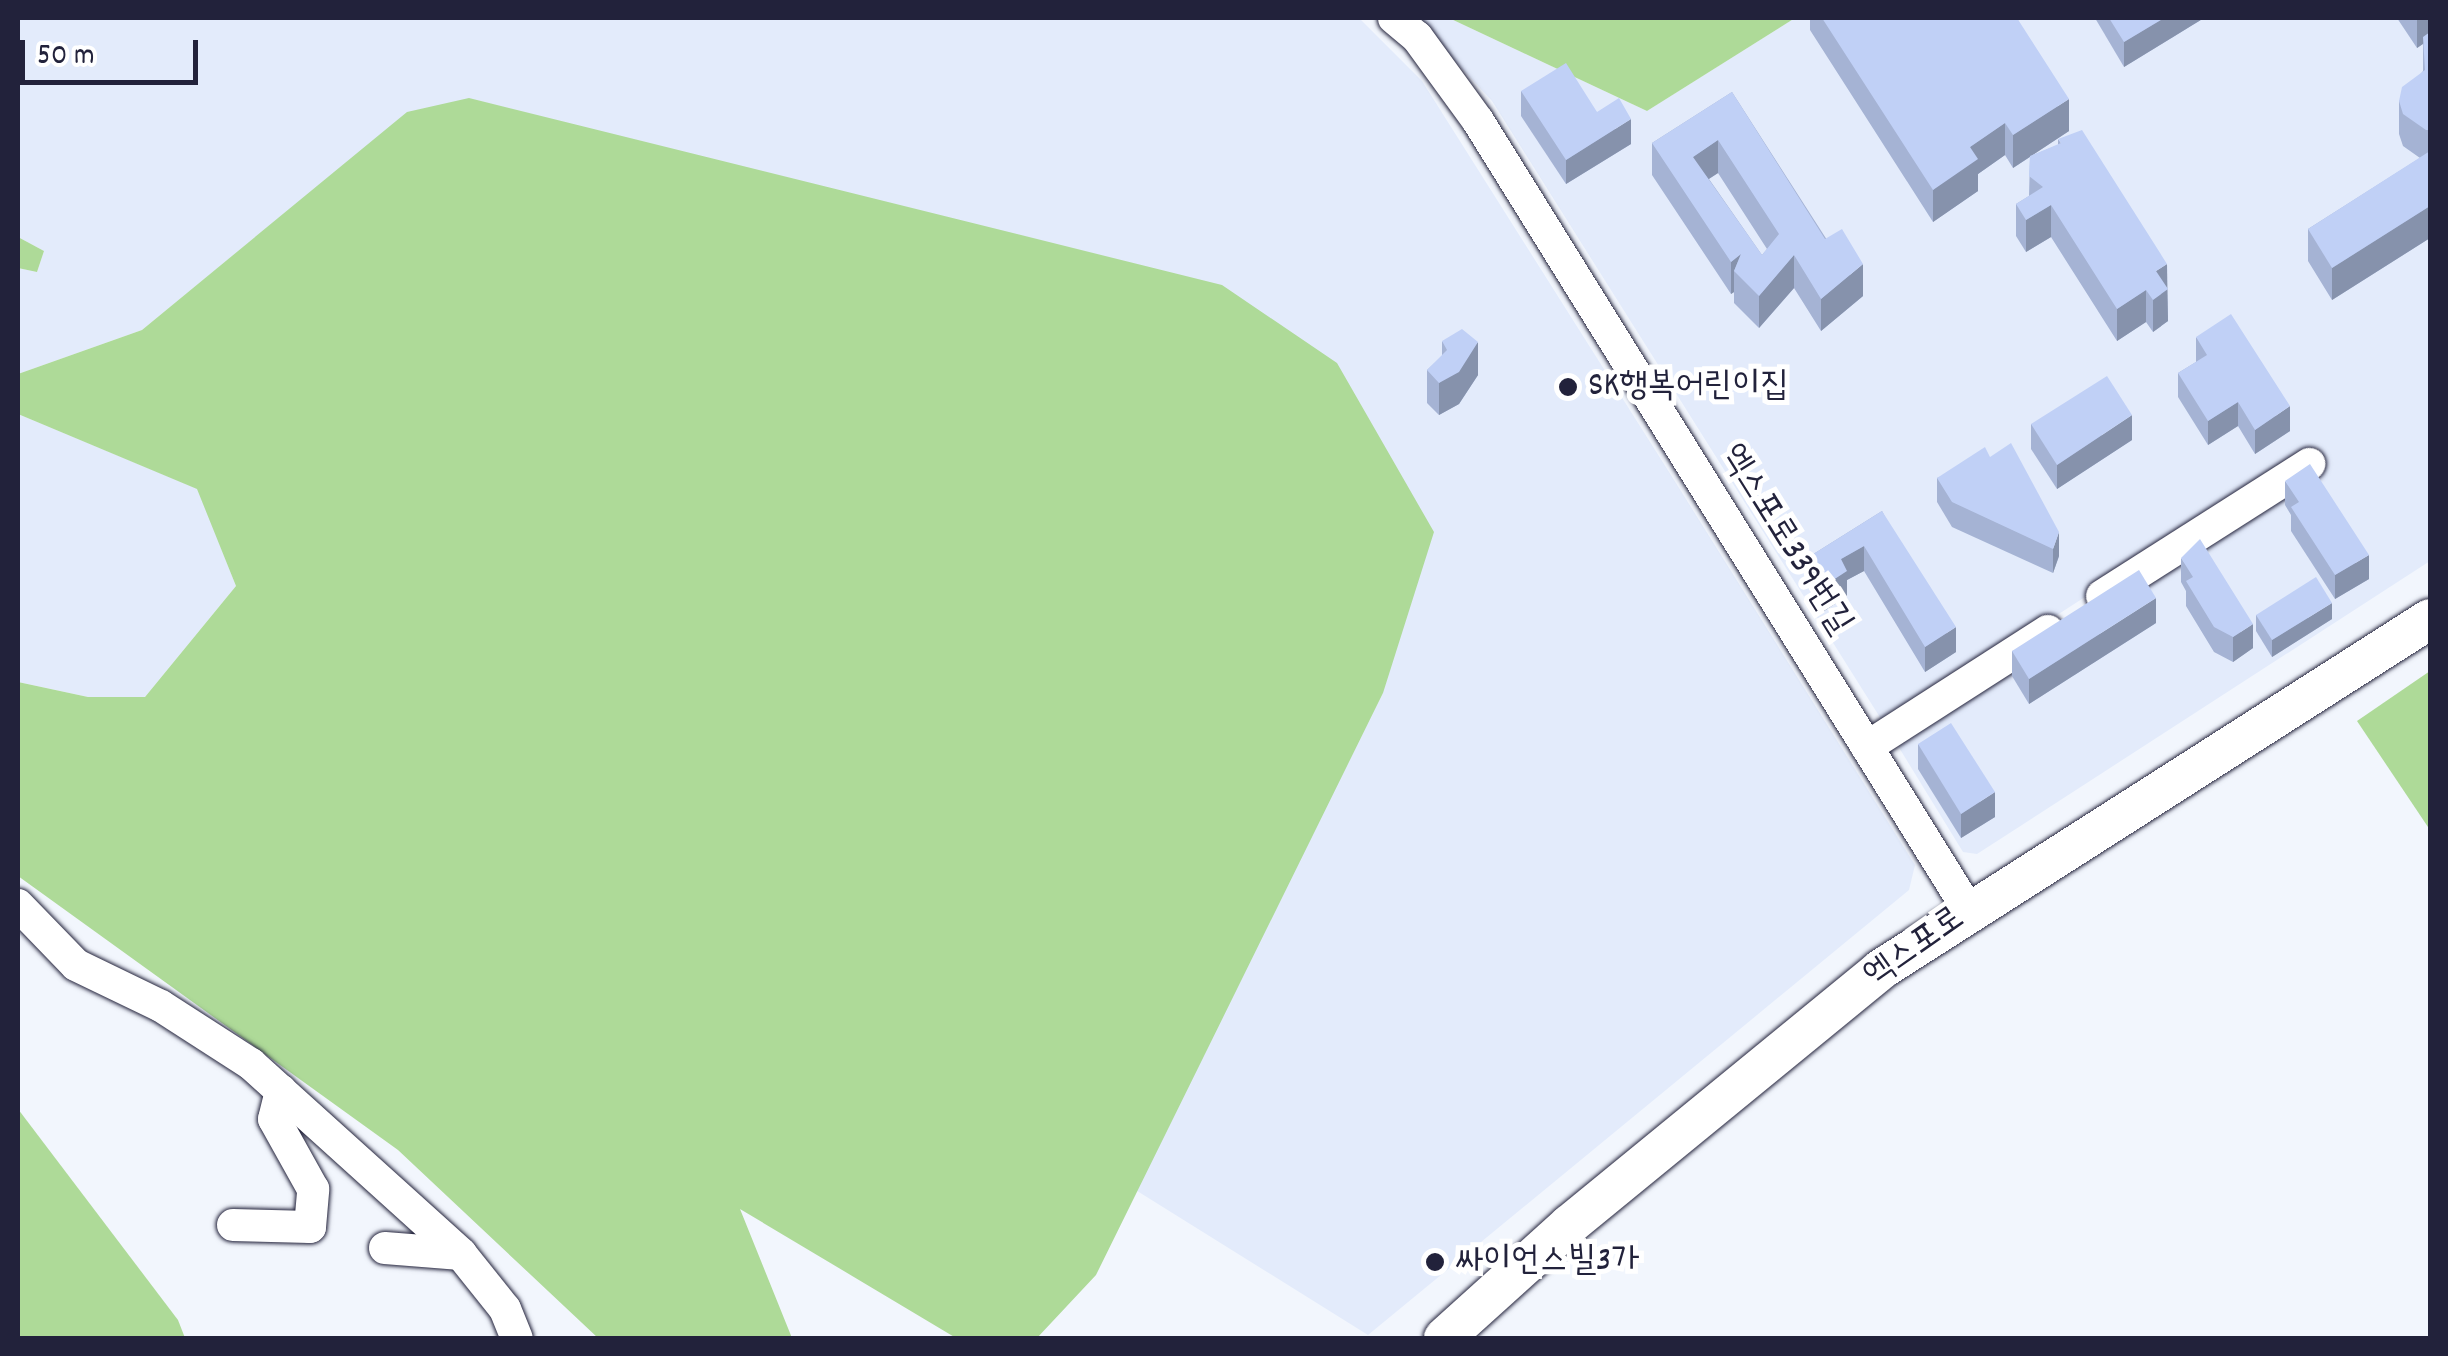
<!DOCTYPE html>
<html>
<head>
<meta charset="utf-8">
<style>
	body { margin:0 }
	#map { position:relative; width:2448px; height:1356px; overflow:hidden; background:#f2f6fd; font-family:Dekko,"Poor Story",sans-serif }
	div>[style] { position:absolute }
	.built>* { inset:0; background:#e3ebfb }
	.green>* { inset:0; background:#aeda98 }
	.roads { filter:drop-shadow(0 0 2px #22223b) drop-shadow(0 0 2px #22223b) }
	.minor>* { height:32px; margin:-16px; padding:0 16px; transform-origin:16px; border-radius:16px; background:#fff }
	.major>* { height:40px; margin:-20px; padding:0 20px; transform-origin:20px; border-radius:20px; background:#fff }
	.wall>* { inset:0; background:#a5b3d4 }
	.shaded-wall>* { inset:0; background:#8692ac }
	.building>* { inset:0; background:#c0d0f6 }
	.dots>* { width:28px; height:28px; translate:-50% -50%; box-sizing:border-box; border:5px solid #fff; border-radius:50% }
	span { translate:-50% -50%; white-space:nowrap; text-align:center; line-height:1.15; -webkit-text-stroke:10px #fff; paint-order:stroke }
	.poi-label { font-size:35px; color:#22223b }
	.left { translate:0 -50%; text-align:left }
	.street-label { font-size:35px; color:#22223b }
	.frame { position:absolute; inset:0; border:20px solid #22223b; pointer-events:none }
	.scale { position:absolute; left:20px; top:40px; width:178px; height:45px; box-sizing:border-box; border:5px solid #22223b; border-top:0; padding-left:12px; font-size:30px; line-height:35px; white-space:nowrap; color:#22223b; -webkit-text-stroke:8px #fff; paint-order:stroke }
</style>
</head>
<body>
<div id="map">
	<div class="built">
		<div style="clip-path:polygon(18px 18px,1359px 18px,1422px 81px,1674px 480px,1915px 865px,1909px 890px,1368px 1335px,1134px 1189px,1383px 693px,407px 113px,142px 330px,18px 374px,18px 268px,37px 272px,44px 251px,18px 237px)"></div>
		<div style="clip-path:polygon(1415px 18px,1449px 18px,1647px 111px,1795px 18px,2430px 18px,2430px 561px,1977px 854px,1963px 852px,1898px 746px,1903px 732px,2326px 460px,2317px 447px,1893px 721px,1881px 719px,1492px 101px)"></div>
		<div style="clip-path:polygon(18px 414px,198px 489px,236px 586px,145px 697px,88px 697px,18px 682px)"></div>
	</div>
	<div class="green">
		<div style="clip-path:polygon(1449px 18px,1795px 18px,1647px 111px)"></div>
		<div style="clip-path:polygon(469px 98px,1222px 285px,1337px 363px,1434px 532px,1383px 693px,1096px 1275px,1037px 1338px,956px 1338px,740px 1209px,792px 1338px,598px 1338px,398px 1150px,18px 876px,18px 682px,88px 697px,145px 697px,236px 586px,197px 489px,18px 414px,18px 374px,142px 330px,407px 112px)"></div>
		<div style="clip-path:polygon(18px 237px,44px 251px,37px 272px,18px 268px)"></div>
		<div style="clip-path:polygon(2430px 671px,2430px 830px,2357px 721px)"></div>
		<div style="clip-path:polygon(18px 1109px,178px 1320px,185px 1338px,18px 1338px)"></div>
	</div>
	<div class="roads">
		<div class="minor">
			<div style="left:1394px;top:18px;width:30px;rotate:40deg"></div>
			<div style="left:1417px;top:37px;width:104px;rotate:54deg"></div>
			<div style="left:1478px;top:121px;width:930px;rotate:58.14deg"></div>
			<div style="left:2102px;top:596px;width:246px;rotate:-32.5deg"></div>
			<div style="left:1867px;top:747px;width:215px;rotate:-32.7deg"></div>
			<div style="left:18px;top:905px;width:83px;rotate:46deg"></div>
			<div style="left:76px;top:965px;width:94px;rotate:25.8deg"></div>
			<div style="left:161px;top:1006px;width:107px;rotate:32.8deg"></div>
			<div style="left:251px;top:1064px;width:283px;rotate:42.1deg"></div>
			<div style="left:461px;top:1254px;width:70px;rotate:51.3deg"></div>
			<div style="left:505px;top:1309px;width:31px;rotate:68deg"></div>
			<div style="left:233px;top:1225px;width:77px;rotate:1.5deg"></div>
			<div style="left:310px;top:1227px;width:38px;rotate:-85deg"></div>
			<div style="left:313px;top:1189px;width:80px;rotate:-119.1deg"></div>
			<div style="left:274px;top:1119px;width:29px;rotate:-76deg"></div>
			<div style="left:385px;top:1248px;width:76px;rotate:4.5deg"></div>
		</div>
		<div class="major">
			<div style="left:1444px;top:1338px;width:169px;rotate:-42.1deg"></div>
			<div style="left:1569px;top:1225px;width:402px;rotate:-39.3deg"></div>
			<div style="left:1880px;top:970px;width:652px;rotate:-32.55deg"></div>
		</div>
	</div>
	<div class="wall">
		<div style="clip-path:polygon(1810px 18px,2017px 18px,2069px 131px,2031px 156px,2058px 145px,2058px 139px,2167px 287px,2168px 321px,2153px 332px,2146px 322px,2117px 341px,2051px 237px,2026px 252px,2016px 236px,2016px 204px,2029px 196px,2030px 157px,2013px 168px,2005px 155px,1978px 174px,1978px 191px,1933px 222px,1810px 30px)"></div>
		<div style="clip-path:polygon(2095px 18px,2204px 18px,2124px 67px)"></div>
		<div style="clip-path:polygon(2397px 18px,2430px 18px,2430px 238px,2332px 300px,2308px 261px,2308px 229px,2420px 158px,2403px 146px,2399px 134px,2399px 101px,2423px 71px,2423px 44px,2417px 48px)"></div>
		<div style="clip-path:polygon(1521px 91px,1597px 112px,1631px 144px,1566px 184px,1521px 116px)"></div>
		<div style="clip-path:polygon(evenodd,1732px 92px,1863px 296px,1821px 331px,1794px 288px,1759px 328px,1734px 303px,1734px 292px,1731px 294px,1652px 175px,1652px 143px,1732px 92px,1718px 173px,1767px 249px,1762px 255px,1709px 179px,1718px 173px)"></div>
		<div style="clip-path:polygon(2196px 337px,2290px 431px,2255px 454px,2238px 426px,2208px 445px,2178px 397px,2178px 373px,2196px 362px)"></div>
		<div style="clip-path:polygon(1442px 341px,1478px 375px,1459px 404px,1439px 415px,1427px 403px,1427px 370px,1442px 356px)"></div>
		<div style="clip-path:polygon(2031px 424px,2132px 440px,2057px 489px,2031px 449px)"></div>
		<div style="clip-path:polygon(1990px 457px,2059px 556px,2053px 573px,1952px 527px,1937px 502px,1937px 478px)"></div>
		<div style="clip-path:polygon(2285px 481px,2369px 579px,2335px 599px,2291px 531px,2291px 515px,2285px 505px)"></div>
		<div style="clip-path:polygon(1882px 511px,1956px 652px,1925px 672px,1864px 571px,1847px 580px,1847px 596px,1824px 611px,1807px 583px,1807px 558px)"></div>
		<div style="clip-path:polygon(2181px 558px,2253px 648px,2233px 662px,2214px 652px,2186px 606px,2186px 591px,2181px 582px)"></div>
		<div style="clip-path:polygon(2256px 615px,2332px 619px,2272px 657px,2256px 631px)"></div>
		<div style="clip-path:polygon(2156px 623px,2029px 704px,2012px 676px,2012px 651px)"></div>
		<div style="clip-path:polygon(1918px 744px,1995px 817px,1961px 838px,1918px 769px)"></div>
	</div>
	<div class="shaded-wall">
		<div style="clip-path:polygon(2164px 18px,2204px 18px,2124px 67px,2124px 42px)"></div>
		<div style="clip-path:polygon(2417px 18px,2430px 18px,2430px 39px,2417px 48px)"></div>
		<div style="clip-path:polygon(2069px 99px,2069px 131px,2013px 168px,2013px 135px)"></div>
		<div style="clip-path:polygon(1631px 119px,1631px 144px,1566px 184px,1566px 160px)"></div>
		<div style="clip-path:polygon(2005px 123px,2005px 155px,1978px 174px,1978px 191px,1933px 222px,1933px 190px,1970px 147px)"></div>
		<div style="clip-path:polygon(1718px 140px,1718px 173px,1693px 189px,1693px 157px)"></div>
		<div style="clip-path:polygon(2051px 205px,2051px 237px,2026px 252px,2026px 220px)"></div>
		<div style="clip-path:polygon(2430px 206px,2430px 238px,2332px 300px,2332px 268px)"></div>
		<div style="clip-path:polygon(1741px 254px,1734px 271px,1734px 292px,1731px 294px,1731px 262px)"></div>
		<div style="clip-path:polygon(1794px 255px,1794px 288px,1759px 328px,1759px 296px)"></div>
		<div style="clip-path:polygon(1863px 264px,1863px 296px,1821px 331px,1821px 299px)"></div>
		<div style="clip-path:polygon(2167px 264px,2168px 321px,2153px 332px,2153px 300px,2156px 271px)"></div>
		<div style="clip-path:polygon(2146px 290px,2146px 322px,2117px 341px,2117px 309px)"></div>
		<div style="clip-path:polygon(1478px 342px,1478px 375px,1459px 404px,1439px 415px,1439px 383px)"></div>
		<div style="clip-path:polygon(2238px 402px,2238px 426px,2208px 445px,2208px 421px)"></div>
		<div style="clip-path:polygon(2290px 406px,2290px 431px,2255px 454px,2255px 430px)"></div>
		<div style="clip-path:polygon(2132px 415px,2132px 440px,2057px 489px,2057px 465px)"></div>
		<div style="clip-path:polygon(2059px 532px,2059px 556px,2053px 573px,2053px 549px)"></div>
		<div style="clip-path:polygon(1864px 546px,1864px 571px,1847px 580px,1847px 596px,1824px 611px,1824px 586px,1841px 559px)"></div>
		<div style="clip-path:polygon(2369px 555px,2369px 579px,2335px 599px,2335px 575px)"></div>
		<div style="clip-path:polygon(2156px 598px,2156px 623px,2029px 704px,2029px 679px)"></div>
		<div style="clip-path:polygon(2332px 603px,2332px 619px,2272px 657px,2272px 640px)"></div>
		<div style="clip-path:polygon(2253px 624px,2253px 648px,2233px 662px,2233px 637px)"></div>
		<div style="clip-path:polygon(1956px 627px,1956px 652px,1925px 672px,1925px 647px)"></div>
		<div style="clip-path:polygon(1995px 792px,1995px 817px,1961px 838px,1961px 814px)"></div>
	</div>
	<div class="building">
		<div style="clip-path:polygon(1822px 18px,2017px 18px,2069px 99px,2013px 135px,2005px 123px,1970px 147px,1978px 159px,1933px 190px)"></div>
		<div style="clip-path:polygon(2109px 18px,2164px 18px,2124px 42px)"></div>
		<div style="clip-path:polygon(2430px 32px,2430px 130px,2426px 130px,2403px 114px,2399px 101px,2402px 87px,2425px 70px,2423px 37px)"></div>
		<div style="clip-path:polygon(1566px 63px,1597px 112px,1619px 98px,1631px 119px,1566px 160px,1521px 91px)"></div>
		<div style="clip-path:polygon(evenodd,1732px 92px,1825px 239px,1842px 229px,1863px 264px,1821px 299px,1794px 255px,1759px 296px,1734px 271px,1741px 254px,1731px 262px,1652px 143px,1732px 92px,1718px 140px,1779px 234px,1762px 255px,1693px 157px,1718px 140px)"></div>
		<div style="clip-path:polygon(2082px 130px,2167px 264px,2156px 271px,2168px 289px,2153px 300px,2146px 290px,2117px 309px,2051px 205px,2026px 220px,2016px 204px,2043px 187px,2029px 176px,2030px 156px,2061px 143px,2058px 139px)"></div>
		<div style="clip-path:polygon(2430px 151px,2430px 206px,2332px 268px,2308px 229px)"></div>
		<div style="clip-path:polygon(2231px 314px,2290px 406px,2255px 430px,2238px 402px,2208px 421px,2178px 373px,2207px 355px,2196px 337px)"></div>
		<div style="clip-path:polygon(1462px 329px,1478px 342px,1459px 372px,1439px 383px,1427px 370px,1447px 350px,1442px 341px)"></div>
		<div style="clip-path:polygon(2107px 376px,2132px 415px,2057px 465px,2031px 424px)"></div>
		<div style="clip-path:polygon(2011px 443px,2059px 532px,2053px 549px,1952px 502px,1937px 478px,1985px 447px,1990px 457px)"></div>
		<div style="clip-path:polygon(2310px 464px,2369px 555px,2335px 575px,2291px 507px,2299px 502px,2285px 481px)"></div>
		<div style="clip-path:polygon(1882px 511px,1956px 627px,1925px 647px,1864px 546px,1841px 559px,1847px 571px,1824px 586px,1807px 558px)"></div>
		<div style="clip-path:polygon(2200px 539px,2253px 624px,2233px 637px,2214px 627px,2186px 581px,2193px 577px,2181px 558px)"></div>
		<div style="clip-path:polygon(2139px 570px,2156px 598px,2029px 679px,2012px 651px)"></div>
		<div style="clip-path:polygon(2316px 577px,2332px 603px,2272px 640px,2256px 615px)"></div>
		<div style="clip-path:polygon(1951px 723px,1995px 792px,1961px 814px,1918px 744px)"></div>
	</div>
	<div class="dots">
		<div style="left:1568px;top:387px;background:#22223b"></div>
		<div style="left:1435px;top:1262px;background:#22223b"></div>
	</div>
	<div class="poi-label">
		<span class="left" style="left:1588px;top:387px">SK행복어린이집</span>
		<span class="left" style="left:1455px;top:1262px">싸이언스빌3가</span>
	</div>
	<div class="street-label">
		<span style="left:1785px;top:540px;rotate:58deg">엑스포로339번길</span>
		<span style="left:1915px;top:948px;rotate:-35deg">엑스포로</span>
	</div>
	<div class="frame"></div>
	<div class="scale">50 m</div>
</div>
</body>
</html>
